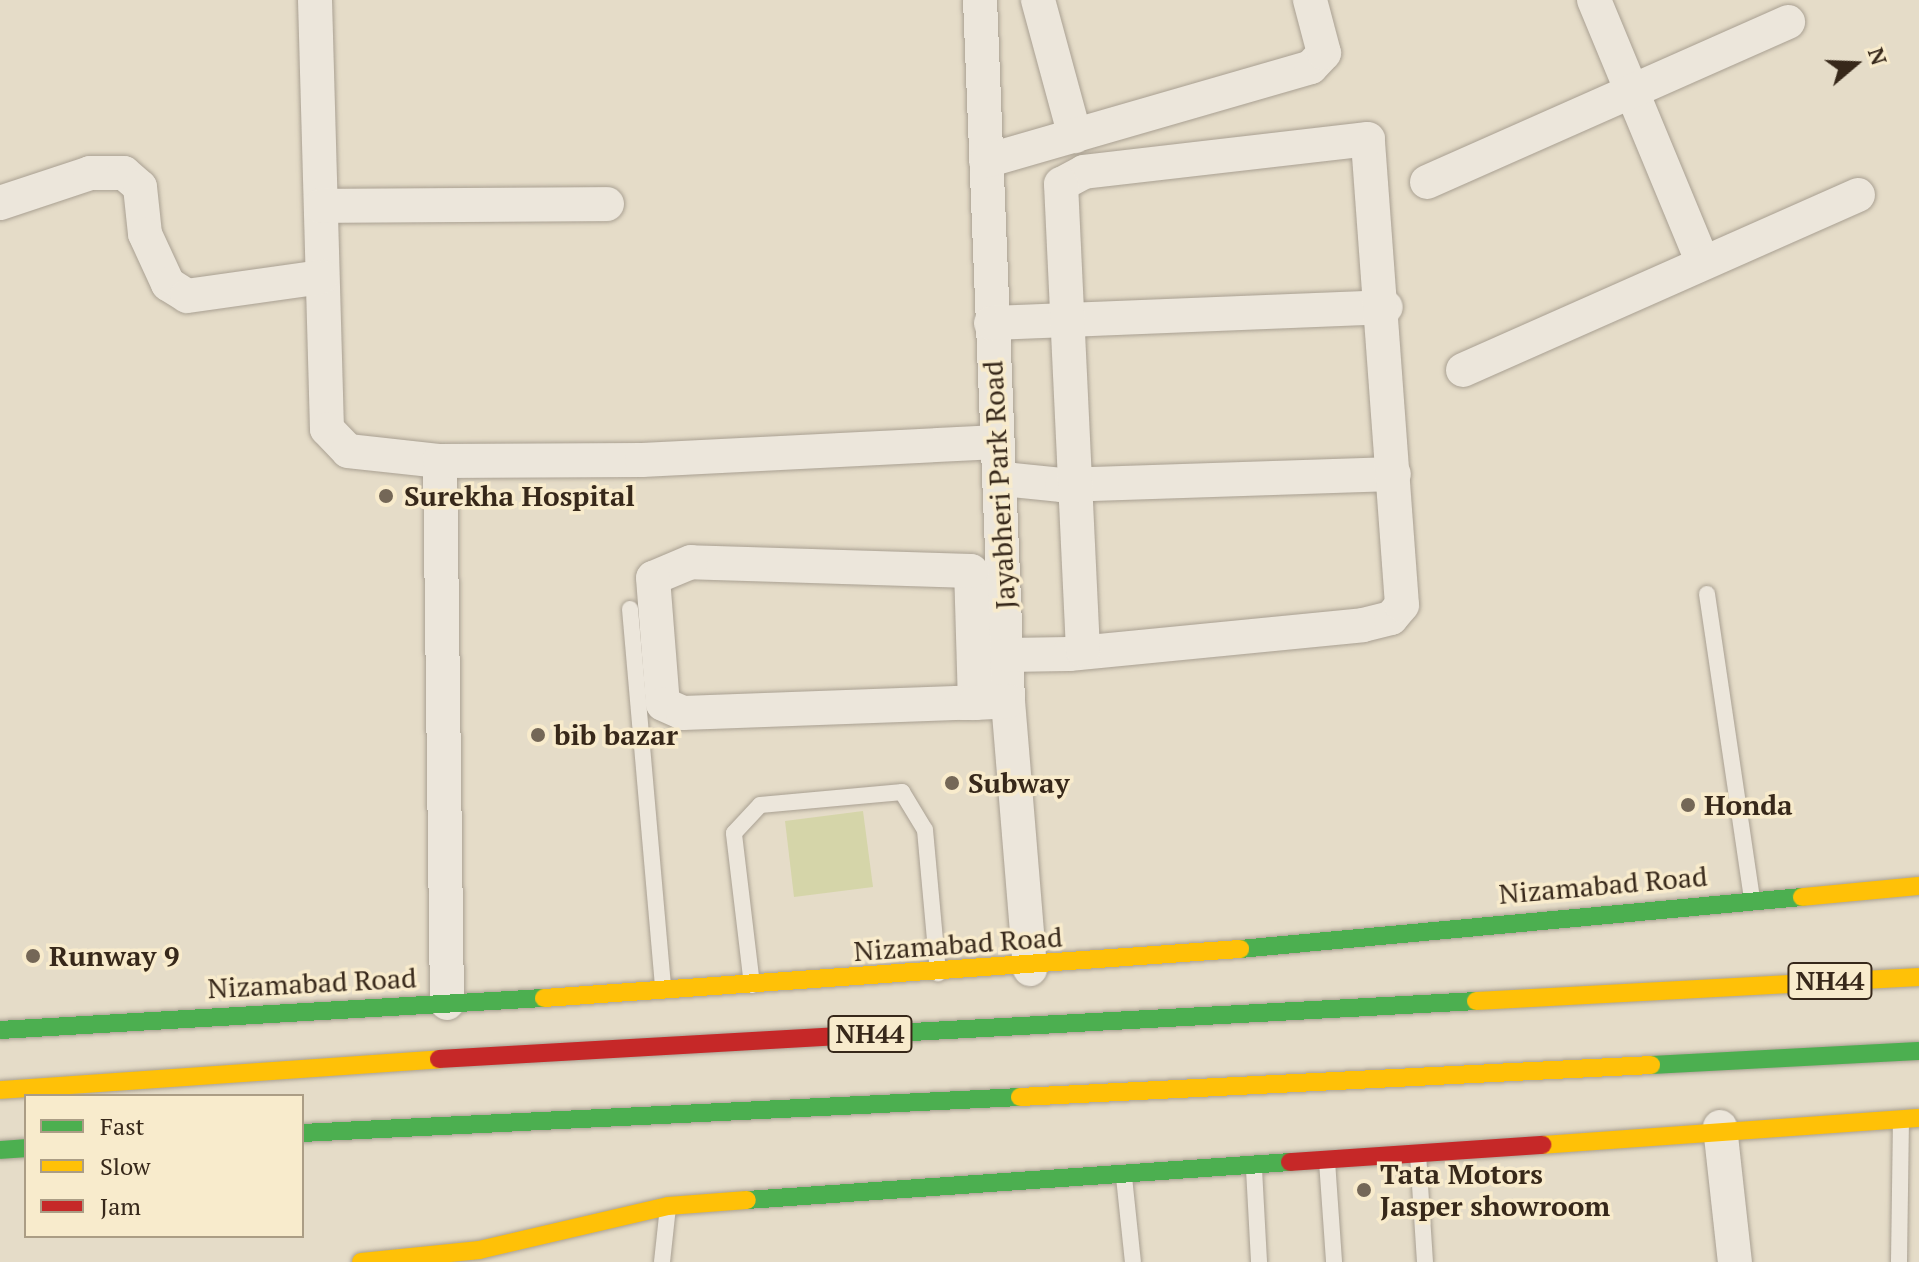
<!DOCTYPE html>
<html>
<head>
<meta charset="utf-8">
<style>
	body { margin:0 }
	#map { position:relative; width:1919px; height:1262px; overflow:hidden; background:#e5dcc8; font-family:"PT Serif",serif }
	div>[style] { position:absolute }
	.green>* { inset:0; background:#d5d5a9 }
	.roads { filter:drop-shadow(0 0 2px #a9a092) drop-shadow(0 0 2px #a9a092) }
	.lane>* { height:16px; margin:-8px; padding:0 8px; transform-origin:8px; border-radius:8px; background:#ece6db }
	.street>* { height:34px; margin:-17px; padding:0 17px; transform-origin:17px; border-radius:17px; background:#ece6db }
	.fast>* { height:18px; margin:-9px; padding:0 9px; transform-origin:9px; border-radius:9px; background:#4caf50 }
	.slow>* { height:18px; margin:-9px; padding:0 9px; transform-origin:9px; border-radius:9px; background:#ffc107 }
	.jam>* { height:18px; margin:-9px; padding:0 9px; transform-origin:9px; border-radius:9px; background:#c62828 }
	.dots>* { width:22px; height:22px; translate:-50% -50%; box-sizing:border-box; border:4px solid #f8ebcc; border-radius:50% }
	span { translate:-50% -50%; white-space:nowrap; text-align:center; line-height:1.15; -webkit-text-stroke:7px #f8ebcc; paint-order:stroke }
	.shield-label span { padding:2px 6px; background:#f8ebcc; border:2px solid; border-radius:6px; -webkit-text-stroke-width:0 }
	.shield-label { font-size:26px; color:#37281a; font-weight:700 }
	.street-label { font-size:28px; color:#37281a }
	.poi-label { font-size:28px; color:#37281a; font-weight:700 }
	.left { translate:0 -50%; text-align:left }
	.legend { position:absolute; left:24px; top:1094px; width:280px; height:144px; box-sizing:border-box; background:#f8ebcc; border:2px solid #ab9d85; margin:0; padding:10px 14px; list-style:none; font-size:24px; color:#37281a }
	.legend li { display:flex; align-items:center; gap:16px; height:40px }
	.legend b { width:40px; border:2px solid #ab9d85 }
	.north { position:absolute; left:1815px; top:24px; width:80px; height:80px; -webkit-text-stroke:6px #f8ebcc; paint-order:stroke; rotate:71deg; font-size:22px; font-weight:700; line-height:32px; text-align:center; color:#37281a }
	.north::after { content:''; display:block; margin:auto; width:28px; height:36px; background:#37281a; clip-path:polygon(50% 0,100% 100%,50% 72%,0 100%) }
</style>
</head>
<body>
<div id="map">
	<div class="green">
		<div style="clip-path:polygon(863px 811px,873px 887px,794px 897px,785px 821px)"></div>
	</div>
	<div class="roads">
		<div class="lane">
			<div style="left:1707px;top:594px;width:308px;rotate:81.6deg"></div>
			<div style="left:630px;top:609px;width:382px;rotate:85deg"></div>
			<div style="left:752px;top:985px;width:153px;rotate:-96.8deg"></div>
			<div style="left:734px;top:833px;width:38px;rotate:-47deg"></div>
			<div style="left:760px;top:805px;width:143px;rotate:-5.2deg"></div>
			<div style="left:902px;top:792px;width:44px;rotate:58.8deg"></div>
			<div style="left:925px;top:830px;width:144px;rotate:84.8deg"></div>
			<div style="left:1418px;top:1154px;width:108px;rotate:86.3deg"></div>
			<div style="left:1327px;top:1161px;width:101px;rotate:86deg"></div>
			<div style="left:1254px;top:1169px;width:93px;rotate:86.9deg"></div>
			<div style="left:1124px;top:1177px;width:85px;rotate:84deg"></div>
			<div style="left:662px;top:1262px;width:55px;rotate:-83.8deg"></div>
			<div style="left:1899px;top:1262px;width:141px;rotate:-89.2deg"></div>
		</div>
		<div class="street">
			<div style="left:315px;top:0;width:429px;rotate:88.4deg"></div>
			<div style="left:327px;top:429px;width:30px;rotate:46deg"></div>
			<div style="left:348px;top:451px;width:93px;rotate:6.2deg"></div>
			<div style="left:440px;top:461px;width:542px;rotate:89.26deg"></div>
			<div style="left:980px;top:0;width:702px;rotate:87.71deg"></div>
			<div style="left:1008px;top:701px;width:269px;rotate:85.3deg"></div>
			<div style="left:1038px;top:0;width:141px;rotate:74.8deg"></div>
			<div style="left:1594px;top:0;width:282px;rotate:67.5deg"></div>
			<div style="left:986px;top:161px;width:338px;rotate:-16.1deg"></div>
			<div style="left:1311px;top:67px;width:19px;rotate:-47deg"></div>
			<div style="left:1324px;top:53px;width:55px;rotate:-104.8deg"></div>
			<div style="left:1427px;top:182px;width:395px;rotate:-23.9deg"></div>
			<div style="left:0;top:203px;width:95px;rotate:-18.4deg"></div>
			<div style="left:90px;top:173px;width:34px"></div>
			<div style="left:124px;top:173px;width:21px;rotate:41deg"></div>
			<div style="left:140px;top:187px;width:47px;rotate:83.9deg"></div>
			<div style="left:145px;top:234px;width:55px;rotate:65.3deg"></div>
			<div style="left:168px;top:284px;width:22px;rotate:32deg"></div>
			<div style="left:187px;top:296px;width:136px;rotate:-8deg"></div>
			<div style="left:321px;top:206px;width:286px;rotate:-0.4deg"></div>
			<div style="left:991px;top:323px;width:395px;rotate:-2.3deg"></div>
			<div style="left:1463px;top:370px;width:432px;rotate:-23.9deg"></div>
			<div style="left:440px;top:461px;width:202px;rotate:-0.3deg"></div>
			<div style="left:642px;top:460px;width:356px;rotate:-2.9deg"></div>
			<div style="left:1003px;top:479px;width:59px;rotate:5.8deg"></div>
			<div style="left:1062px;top:485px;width:332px;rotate:-1.9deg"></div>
			<div style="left:1007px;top:655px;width:62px;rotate:-0.9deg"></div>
			<div style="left:1069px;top:654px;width:295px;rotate:-5.6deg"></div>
			<div style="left:1363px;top:625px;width:29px;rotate:-14deg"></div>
			<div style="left:1391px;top:618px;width:17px;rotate:-50deg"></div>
			<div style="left:1402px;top:605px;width:467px;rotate:-94.2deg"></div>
			<div style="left:1368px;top:139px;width:286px;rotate:173.4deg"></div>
			<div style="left:1084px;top:172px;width:26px;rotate:152deg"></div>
			<div style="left:1061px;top:184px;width:467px;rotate:87.3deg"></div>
			<div style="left:975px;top:703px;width:132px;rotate:-91.7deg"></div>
			<div style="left:971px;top:571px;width:280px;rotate:-178.2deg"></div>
			<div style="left:691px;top:562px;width:41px;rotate:157.2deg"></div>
			<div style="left:653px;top:578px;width:126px;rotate:85.5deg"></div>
			<div style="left:663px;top:704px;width:22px;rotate:24deg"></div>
			<div style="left:683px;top:713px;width:279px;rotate:-2.1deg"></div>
			<div style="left:962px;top:703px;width:13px"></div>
			<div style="left:975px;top:703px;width:33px;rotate:-3deg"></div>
			<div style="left:1720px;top:1127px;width:136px;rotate:83.7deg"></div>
		</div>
		<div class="fast">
			<div style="left:1240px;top:949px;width:564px;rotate:-5.29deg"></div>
			<div style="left:0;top:1030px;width:545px;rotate:-3.37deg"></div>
			<div style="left:839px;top:1036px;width:638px;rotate:-3.14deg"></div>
			<div style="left:1651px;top:1065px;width:268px;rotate:-3deg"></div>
			<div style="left:302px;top:1133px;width:719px;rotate:-2.87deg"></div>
			<div style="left:0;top:1150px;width:26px;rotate:-4deg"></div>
			<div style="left:747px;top:1200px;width:544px;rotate:-4deg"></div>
		</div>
		<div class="slow">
			<div style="left:1802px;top:897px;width:118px;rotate:-5.4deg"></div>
			<div style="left:544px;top:998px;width:698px;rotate:-4.03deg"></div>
			<div style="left:1476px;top:1001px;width:444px;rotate:-3.1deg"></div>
			<div style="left:0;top:1090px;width:440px;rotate:-4deg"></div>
			<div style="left:1020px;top:1097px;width:632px;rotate:-2.9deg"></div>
			<div style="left:1542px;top:1145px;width:378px;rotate:-4.1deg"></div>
			<div style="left:361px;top:1262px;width:119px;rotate:-5.8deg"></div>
			<div style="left:479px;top:1250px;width:194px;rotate:-13.1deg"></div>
			<div style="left:668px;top:1206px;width:79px;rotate:-4.3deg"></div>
		</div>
		<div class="jam">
			<div style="left:439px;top:1059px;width:401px;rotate:-3.3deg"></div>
			<div style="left:1290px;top:1162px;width:253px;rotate:-3.9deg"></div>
		</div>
	</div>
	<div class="dots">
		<div style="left:386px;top:496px;background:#746757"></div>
		<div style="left:538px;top:735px;background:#746757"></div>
		<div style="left:952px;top:783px;background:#746757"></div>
		<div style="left:1688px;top:805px;background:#746757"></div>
		<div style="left:33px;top:956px;background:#746757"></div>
		<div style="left:1364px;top:1190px;background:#746757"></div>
	</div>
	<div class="shield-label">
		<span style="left:1830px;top:981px">NH44</span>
		<span style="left:870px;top:1034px">NH44</span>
	</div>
	<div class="street-label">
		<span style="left:999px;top:485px;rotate:-93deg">Jayabheri Park Road</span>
		<span style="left:1603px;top:885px;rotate:-5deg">Nizamabad Road</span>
		<span style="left:958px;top:944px;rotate:-4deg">Nizamabad Road</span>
		<span style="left:312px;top:983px;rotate:-3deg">Nizamabad Road</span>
	</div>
	<div class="poi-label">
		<span class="left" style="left:404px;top:496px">Surekha Hospital</span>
		<span class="left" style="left:554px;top:735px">bib bazar</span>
		<span class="left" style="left:968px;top:783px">Subway</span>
		<span class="left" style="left:1704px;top:805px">Honda</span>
		<span class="left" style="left:49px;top:956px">Runway 9</span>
		<span class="left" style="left:1380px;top:1190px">Tata Motors<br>Jasper showroom</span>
	</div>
	<ul class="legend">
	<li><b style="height:10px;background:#4caf50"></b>Fast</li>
	<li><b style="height:10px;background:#ffc107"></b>Slow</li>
	<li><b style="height:10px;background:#c62828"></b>Jam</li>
	</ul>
	<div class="north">N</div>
</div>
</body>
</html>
